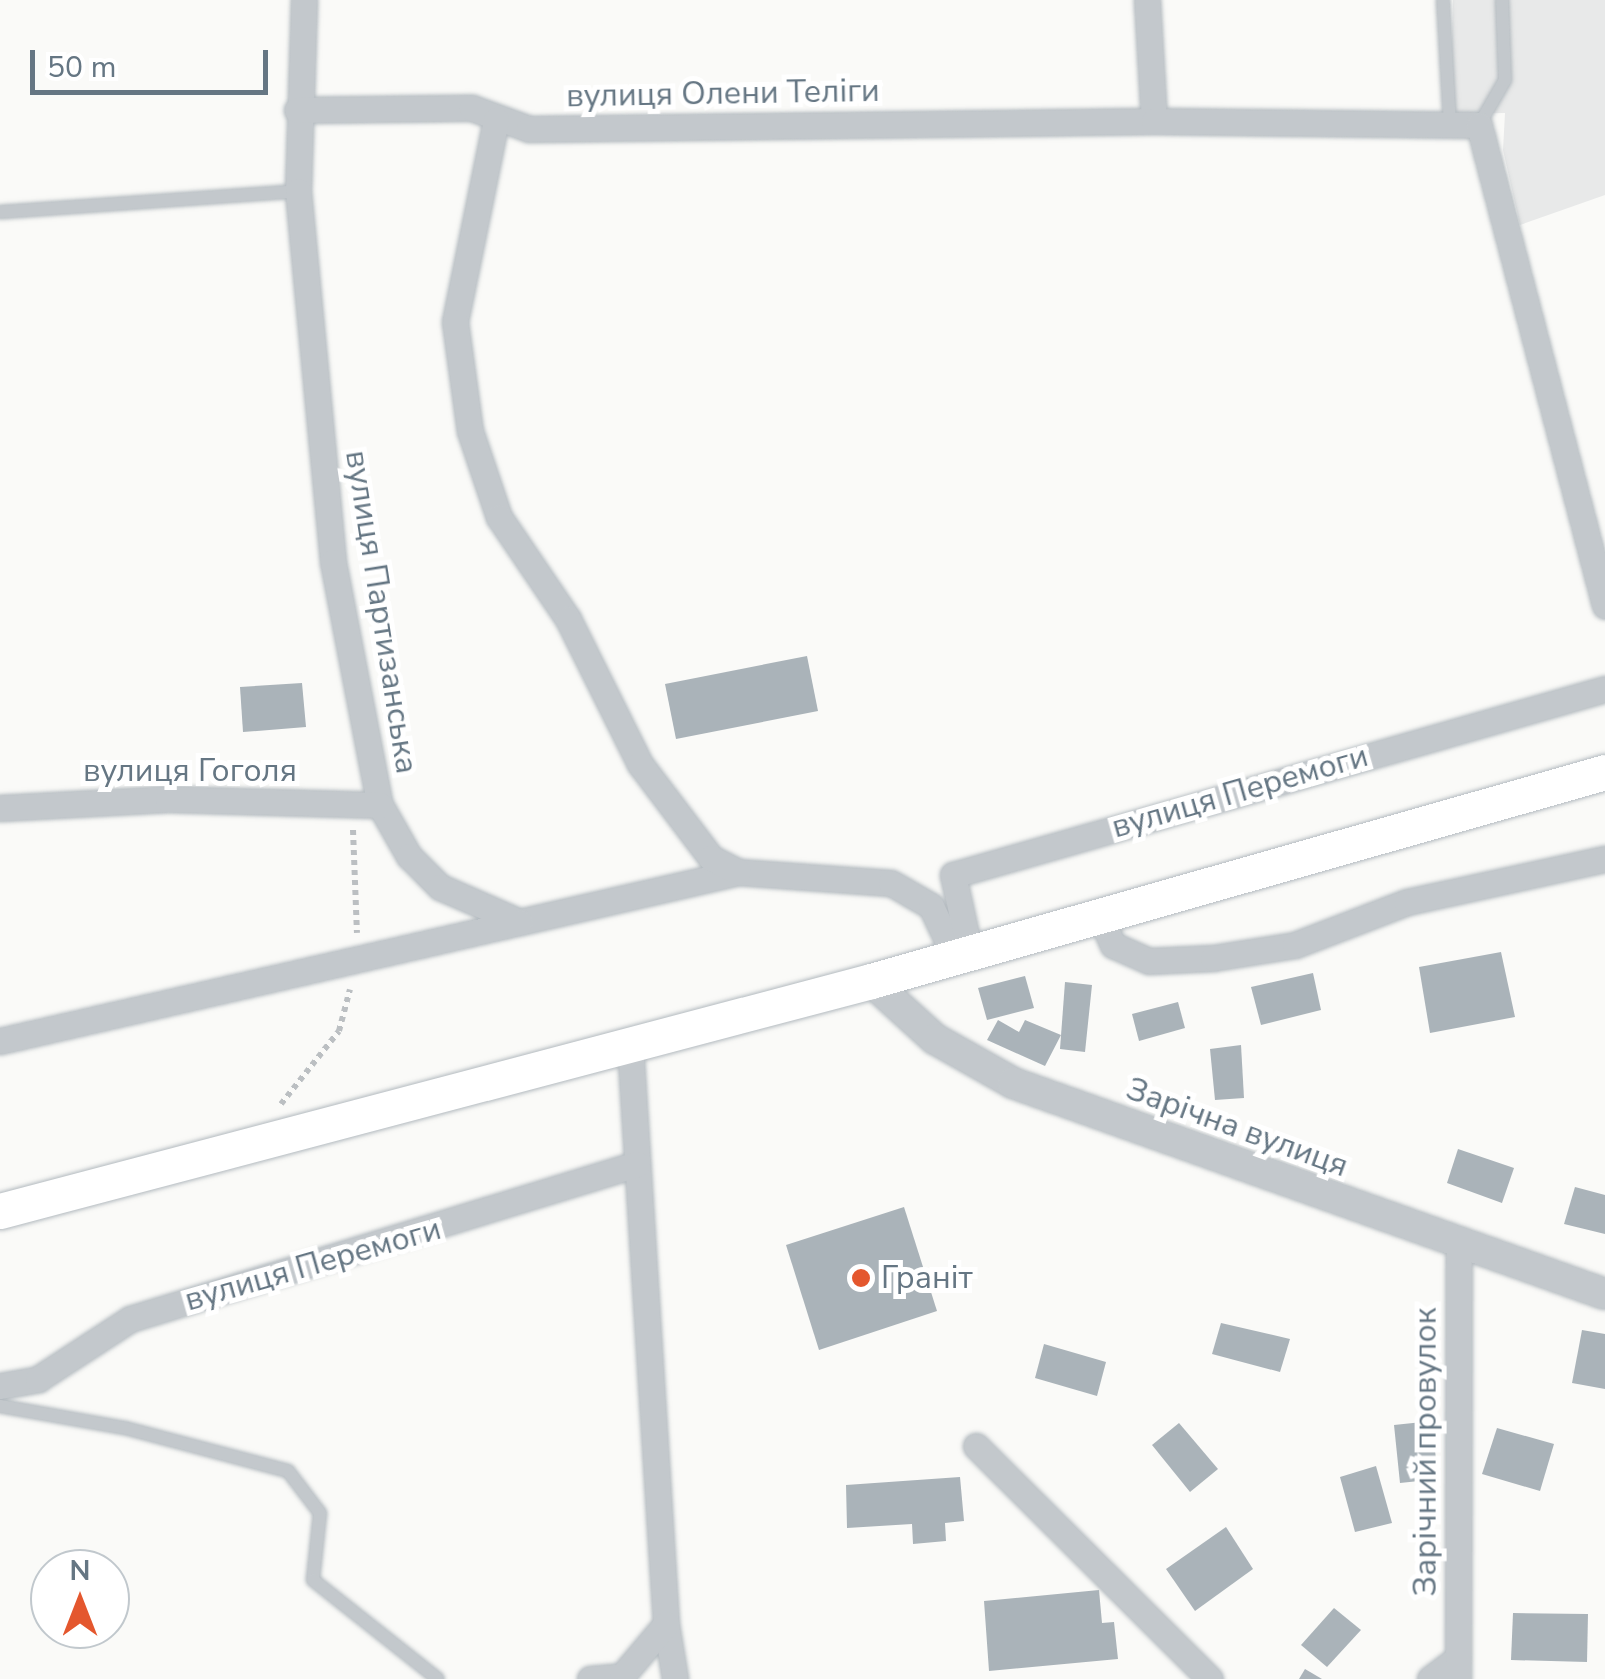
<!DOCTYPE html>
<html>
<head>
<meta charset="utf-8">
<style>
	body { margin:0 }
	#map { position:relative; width:1605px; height:1679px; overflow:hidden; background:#fafaf8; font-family:"Nunito Sans",sans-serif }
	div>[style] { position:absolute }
	.built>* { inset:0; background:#e8e9e9 }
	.building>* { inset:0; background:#aab3b9 }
	.path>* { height:6px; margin-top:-3px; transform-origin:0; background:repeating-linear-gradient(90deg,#bbbfc2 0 5px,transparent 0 10px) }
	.roads { filter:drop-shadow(0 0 2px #b3babf) drop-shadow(0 0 2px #b3babf) }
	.service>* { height:12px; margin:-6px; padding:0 6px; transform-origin:6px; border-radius:6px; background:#c3c8cc }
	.minor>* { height:25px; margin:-12.5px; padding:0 12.5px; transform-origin:12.5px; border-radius:12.5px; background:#c3c8cc }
	.tertiary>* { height:30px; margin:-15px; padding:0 15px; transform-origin:15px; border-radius:15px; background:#c3c8cc }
	.secondary>* { height:35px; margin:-17.5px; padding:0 17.5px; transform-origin:17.5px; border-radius:17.5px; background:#fff }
	.dots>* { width:28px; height:28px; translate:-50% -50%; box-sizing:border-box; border:5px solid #fff; border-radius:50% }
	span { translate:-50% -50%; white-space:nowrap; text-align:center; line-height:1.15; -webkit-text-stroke:10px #fff; paint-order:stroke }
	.street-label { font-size:32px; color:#657683 }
	.poi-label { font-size:32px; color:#657683 }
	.left { translate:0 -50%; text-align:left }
	.north { position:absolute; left:30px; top:1549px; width:100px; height:100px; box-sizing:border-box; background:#fff; border:2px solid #c1c8cd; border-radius:50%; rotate:0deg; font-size:28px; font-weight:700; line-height:40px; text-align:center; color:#657683 }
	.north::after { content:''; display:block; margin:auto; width:35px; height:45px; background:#e4572e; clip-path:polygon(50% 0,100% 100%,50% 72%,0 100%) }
	.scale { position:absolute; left:30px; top:50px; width:238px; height:45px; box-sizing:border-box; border:5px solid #657683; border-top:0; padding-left:12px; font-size:30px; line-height:35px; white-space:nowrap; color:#657683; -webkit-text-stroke:8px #fff; paint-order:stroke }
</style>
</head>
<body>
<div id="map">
	<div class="built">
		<div style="clip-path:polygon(1453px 0,1605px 0,1605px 195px,1520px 225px,1503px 150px,1505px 113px,1450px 114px)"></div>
	</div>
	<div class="building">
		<div style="clip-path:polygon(807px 656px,818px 711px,676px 739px,665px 684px)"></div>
		<div style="clip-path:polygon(302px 683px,306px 727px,243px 732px,240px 687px)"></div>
		<div style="clip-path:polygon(1501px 952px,1515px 1017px,1430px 1033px,1419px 967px)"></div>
		<div style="clip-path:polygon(1313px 973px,1321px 1010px,1261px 1025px,1251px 987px)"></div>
		<div style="clip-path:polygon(1025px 976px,1034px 1008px,987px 1020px,978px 988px)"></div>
		<div style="clip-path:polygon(1065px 982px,1092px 985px,1085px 1052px,1060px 1049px)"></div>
		<div style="clip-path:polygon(1178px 1002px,1185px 1028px,1139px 1041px,1132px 1014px)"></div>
		<div style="clip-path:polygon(998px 1020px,1019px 1032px,1025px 1020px,1061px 1035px,1045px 1066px,987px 1040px)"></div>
		<div style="clip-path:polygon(1241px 1045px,1244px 1098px,1215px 1100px,1210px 1049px)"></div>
		<div style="clip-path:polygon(1458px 1149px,1514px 1168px,1502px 1203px,1447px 1183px)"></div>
		<div style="clip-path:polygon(1575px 1187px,1605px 1195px,1605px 1234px,1564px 1224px)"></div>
		<div style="clip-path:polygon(904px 1207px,937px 1311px,819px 1350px,786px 1245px)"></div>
		<div style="clip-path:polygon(1221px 1323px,1290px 1339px,1280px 1372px,1212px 1354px)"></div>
		<div style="clip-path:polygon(1582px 1330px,1605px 1334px,1605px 1389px,1572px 1383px)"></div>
		<div style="clip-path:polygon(1044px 1344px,1106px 1362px,1097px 1396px,1035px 1378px)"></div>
		<div style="clip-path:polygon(1432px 1421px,1438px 1479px,1400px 1483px,1394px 1425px)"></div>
		<div style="clip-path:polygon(1179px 1423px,1218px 1469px,1190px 1492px,1152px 1445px)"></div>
		<div style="clip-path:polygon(1497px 1428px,1554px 1444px,1540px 1491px,1482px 1474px)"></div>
		<div style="clip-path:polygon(1376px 1466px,1392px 1523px,1355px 1532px,1340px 1477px)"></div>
		<div style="clip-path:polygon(960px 1477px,964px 1521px,945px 1523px,946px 1541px,913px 1544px,912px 1524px,847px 1528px,846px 1485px)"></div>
		<div style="clip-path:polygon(1226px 1527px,1253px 1569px,1195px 1611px,1166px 1569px)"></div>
		<div style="clip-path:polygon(1099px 1590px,1102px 1623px,1114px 1622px,1118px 1659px,989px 1671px,984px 1601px)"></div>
		<div style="clip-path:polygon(1334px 1608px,1361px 1630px,1327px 1667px,1301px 1645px)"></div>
		<div style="clip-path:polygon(1513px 1613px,1588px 1614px,1587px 1662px,1511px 1660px)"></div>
		<div style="clip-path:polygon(1305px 1669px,1322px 1679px,1299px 1679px)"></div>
	</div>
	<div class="path">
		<div style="left:353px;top:830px;width:103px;rotate:87.8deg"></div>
		<div style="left:281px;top:1104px;width:93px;rotate:-51.5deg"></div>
		<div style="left:339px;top:1031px;width:43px;rotate:-75.3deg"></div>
	</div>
	<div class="roads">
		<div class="service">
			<div style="left:1443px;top:0;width:125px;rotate:86.8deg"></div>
			<div style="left:1479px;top:125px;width:52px;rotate:-60deg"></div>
			<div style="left:1505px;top:80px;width:80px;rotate:-92.1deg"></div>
			<div style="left:0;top:212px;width:299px;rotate:-4deg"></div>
			<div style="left:0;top:1406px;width:127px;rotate:10deg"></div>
			<div style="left:125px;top:1428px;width:169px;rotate:14.8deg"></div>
			<div style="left:288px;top:1471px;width:53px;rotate:52.7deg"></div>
			<div style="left:320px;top:1513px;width:67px;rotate:96deg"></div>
			<div style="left:313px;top:1580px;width:159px;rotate:38.4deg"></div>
		</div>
		<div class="minor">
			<div style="left:304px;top:0;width:191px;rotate:91.8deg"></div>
			<div style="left:298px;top:191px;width:373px;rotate:84.6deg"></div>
			<div style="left:333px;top:562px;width:248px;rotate:79.1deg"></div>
			<div style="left:380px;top:805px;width:59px;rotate:60.4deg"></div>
			<div style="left:409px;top:856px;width:44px;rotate:45deg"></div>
			<div style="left:440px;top:887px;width:87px;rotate:23.6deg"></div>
			<div style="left:520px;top:922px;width:224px;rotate:-12.9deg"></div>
			<div style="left:738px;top:872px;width:153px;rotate:4.1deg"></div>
			<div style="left:891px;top:883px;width:46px;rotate:29.9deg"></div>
			<div style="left:931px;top:906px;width:56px;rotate:64.8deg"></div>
			<div style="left:1147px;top:0;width:121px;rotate:86.7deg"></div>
			<div style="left:297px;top:110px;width:175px;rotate:-0.7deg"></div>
			<div style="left:472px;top:108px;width:61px;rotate:20.2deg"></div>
			<div style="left:529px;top:129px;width:625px;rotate:-0.73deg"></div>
			<div style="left:1154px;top:121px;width:325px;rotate:0.7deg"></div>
			<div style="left:1479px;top:125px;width:497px;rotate:75.3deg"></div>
			<div style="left:496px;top:120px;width:206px;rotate:101.5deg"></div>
			<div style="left:455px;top:322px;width:110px;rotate:82.2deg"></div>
			<div style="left:470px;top:431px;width:91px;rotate:71.4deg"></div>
			<div style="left:499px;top:517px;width:123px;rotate:55.9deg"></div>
			<div style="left:568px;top:619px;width:162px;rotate:63.6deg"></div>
			<div style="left:640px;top:764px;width:118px;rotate:52.9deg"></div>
			<div style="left:711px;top:858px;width:30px;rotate:27deg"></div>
			<div style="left:0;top:808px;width:168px;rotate:-3.1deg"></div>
			<div style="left:168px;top:799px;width:212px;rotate:1.6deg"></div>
			<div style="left:1100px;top:916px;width:32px;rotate:66deg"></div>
			<div style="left:1113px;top:945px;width:39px;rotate:24deg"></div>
			<div style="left:1149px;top:961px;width:64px;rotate:-2.7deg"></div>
			<div style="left:1213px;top:958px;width:83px;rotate:-9deg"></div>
			<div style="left:1295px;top:945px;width:120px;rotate:-21deg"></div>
			<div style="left:1407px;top:902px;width:203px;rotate:-12.3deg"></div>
			<div style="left:970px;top:953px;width:80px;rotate:-102.3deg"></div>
			<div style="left:953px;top:875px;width:678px;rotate:-15.92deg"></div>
			<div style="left:0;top:1041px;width:533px;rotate:-12.89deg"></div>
			<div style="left:630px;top:1044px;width:581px;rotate:86.45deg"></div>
			<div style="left:666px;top:1624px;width:56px;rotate:80.7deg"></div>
			<div style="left:0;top:1386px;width:39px;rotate:-10deg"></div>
			<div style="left:38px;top:1379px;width:110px;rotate:-33.1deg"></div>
			<div style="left:130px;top:1319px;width:530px;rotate:-17deg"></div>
			<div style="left:976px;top:1446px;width:330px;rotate:44.9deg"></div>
			<div style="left:590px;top:1679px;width:32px;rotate:-5deg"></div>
			<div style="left:622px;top:1676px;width:68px;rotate:-49.8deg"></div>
			<div style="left:1430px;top:1679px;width:35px;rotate:-37deg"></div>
			<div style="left:1458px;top:1679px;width:432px;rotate:-89.9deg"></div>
		</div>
		<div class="tertiary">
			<div style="left:871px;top:981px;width:86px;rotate:42.2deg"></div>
			<div style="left:935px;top:1039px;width:90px;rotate:29.4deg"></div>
			<div style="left:1013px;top:1083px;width:628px;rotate:19.62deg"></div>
		</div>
		<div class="secondary">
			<div style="left:0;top:1211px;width:901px;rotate:-14.79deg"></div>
			<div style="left:871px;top:981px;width:763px;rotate:-15.89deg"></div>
		</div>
	</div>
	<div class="dots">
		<div style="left:861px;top:1278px;background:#e4572e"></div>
	</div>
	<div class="street-label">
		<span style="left:723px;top:94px;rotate:-1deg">вулиця Олени Теліги</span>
		<span style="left:381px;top:612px;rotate:81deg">вулиця Партизанська</span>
		<span style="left:190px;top:771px">вулиця Гоголя</span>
		<span style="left:1240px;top:792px;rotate:-16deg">вулиця Перемоги</span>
		<span style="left:1237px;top:1128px;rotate:20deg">Зарічна вулиця</span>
		<span style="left:313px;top:1265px;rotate:-16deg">вулиця Перемоги</span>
		<span style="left:1426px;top:1452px;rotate:-90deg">Зарічний провулок</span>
	</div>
	<div class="poi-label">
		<span class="left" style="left:881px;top:1278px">Граніт</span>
	</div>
	<div class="north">N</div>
	<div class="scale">50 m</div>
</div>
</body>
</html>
